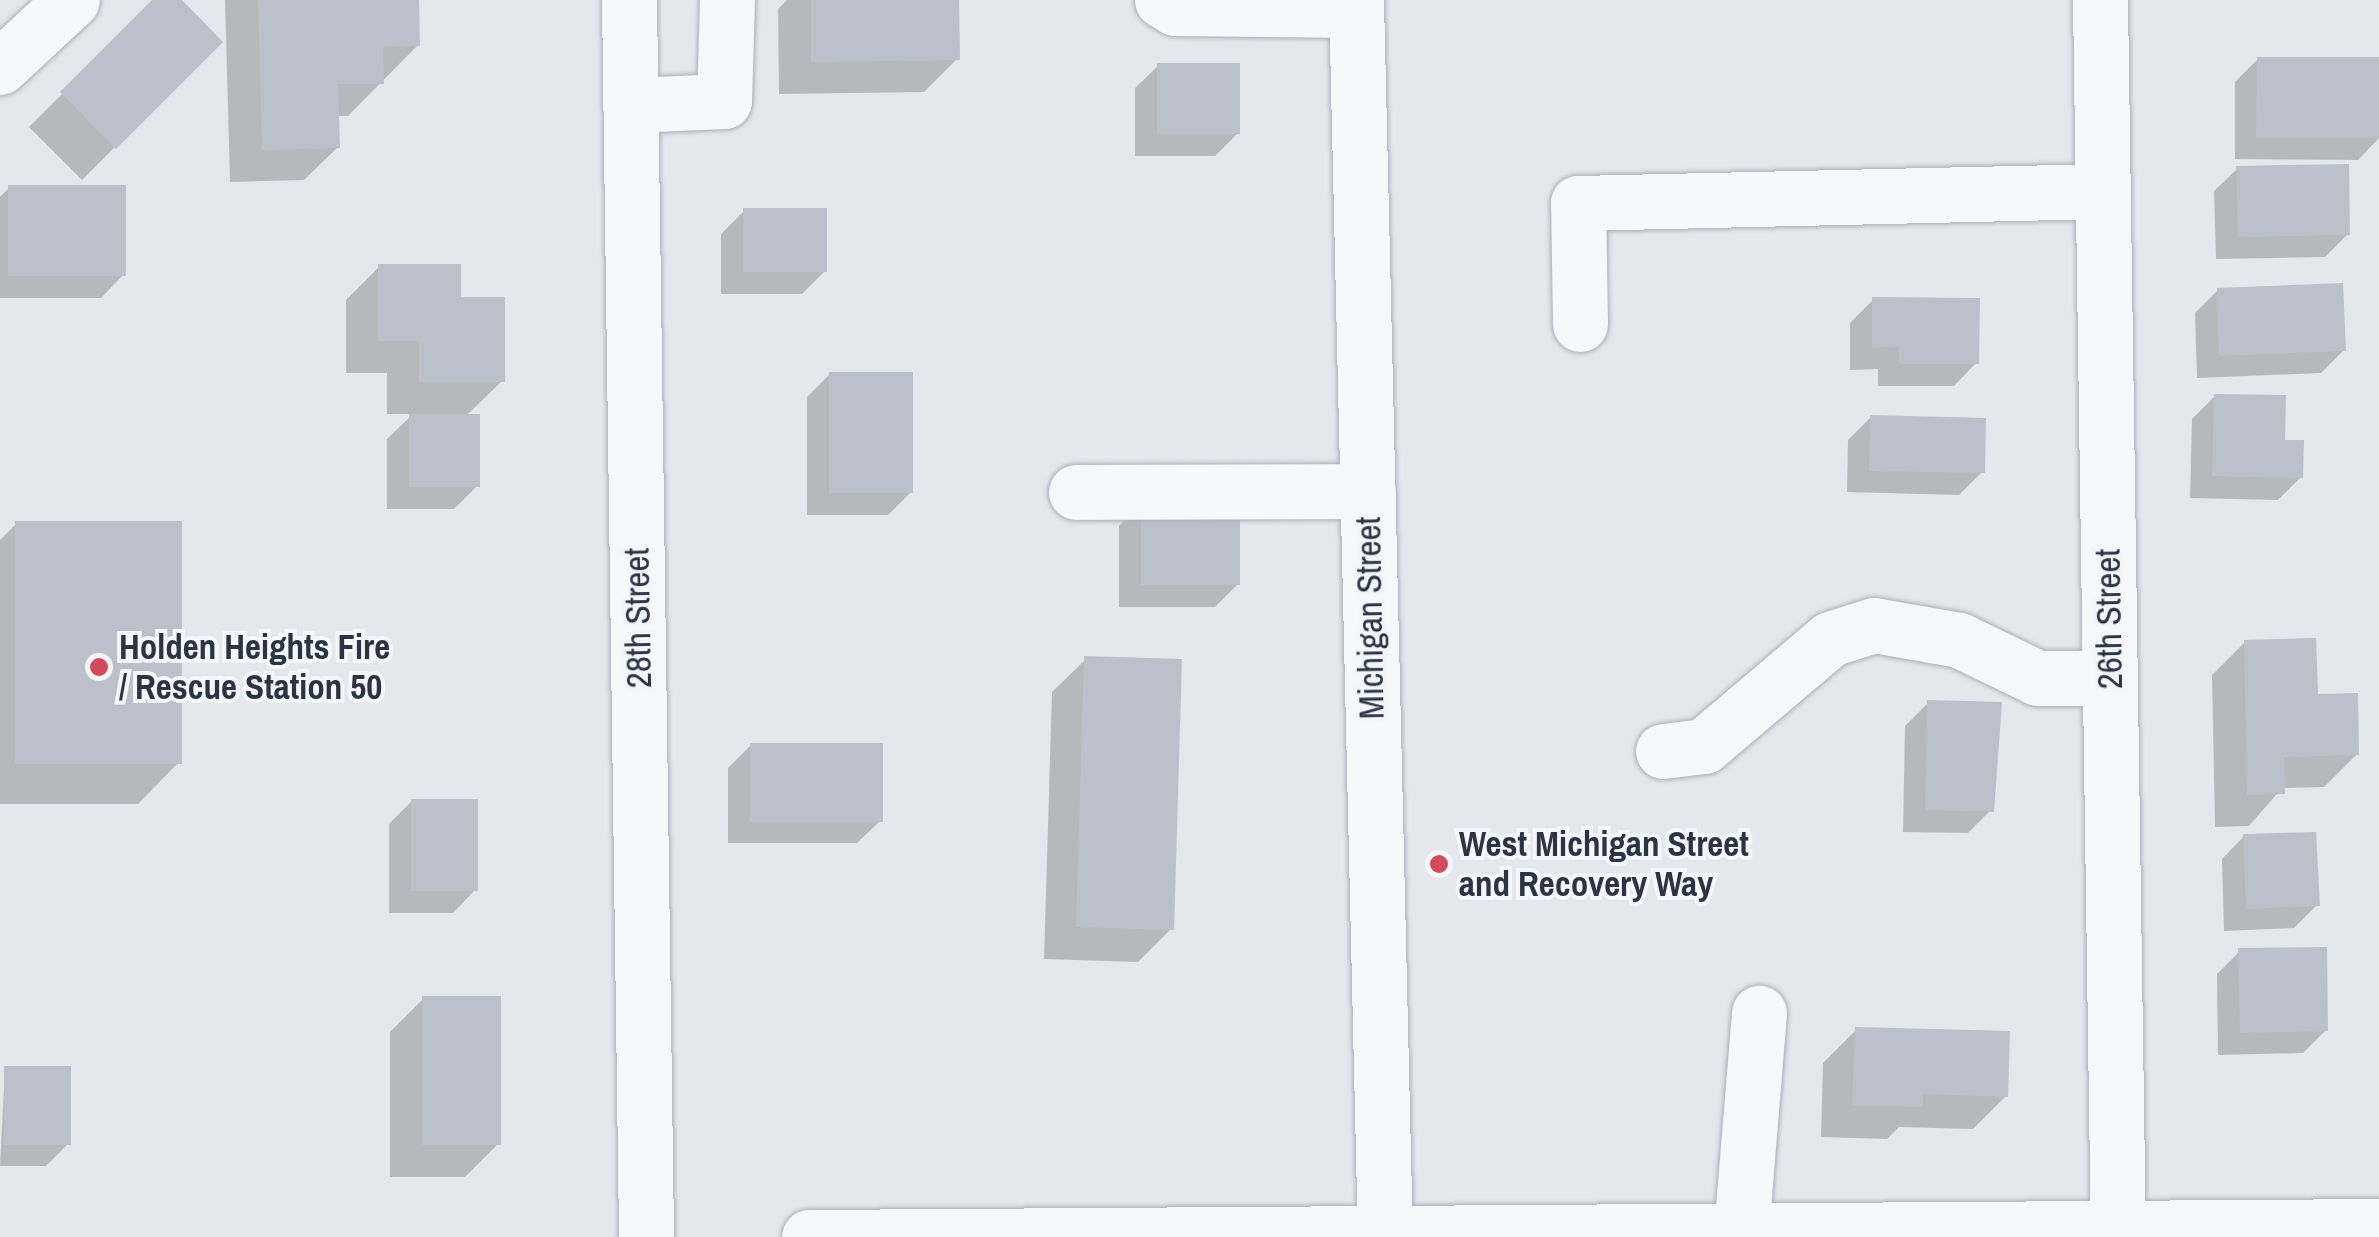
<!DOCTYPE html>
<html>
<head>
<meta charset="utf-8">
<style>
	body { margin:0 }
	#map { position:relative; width:2379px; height:1237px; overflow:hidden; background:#e4e7ec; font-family:"Archivo Narrow",sans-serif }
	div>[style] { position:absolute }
	.shadow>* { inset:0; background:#0003 }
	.building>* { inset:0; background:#bbc0ca }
	.roads { filter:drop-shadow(0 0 2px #a9aeb7) drop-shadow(0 0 2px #a9aeb7) }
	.minor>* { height:55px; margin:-27.5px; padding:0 27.5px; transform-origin:27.5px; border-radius:27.5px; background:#f7f8fa }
	.dots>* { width:28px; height:28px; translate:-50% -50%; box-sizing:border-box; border:5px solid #f4f6f9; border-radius:50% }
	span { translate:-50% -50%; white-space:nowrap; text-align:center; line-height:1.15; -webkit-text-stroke:8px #f4f6f9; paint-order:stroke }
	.street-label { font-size:35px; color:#2b3445 }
	.poi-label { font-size:35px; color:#2b3445; font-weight:700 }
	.left { translate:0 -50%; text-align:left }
</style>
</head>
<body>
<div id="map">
	<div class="shadow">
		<div style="clip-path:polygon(156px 0,179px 0,220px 42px,82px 180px,29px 127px)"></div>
		<div style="clip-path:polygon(225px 0,362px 0,418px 45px,348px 116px,337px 116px,338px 147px,304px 180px,230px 182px)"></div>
		<div style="clip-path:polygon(787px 0,957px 0,957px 59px,924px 92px,779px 94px,778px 9px)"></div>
		<div style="clip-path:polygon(2258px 59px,2379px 60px,2379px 138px,2358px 160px,2235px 159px,2235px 82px)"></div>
		<div style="clip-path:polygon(1158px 66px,1238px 133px,1215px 156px,1135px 156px,1135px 88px)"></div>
		<div style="clip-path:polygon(2237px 169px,2348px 234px,2325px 257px,2216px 259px,2214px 191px)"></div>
		<div style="clip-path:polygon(9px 188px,123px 275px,101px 298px,0 298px,0 197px)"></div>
		<div style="clip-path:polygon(744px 211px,825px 271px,802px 294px,721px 294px,721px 234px)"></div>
		<div style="clip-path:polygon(379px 267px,458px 300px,502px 381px,466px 416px,477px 486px,454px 509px,387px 509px,387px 439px,413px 414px,387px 414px,387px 373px,346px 373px,346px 300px)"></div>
		<div style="clip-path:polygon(2218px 290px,2344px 350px,2321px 373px,2197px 378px,2195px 313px)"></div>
		<div style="clip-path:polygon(1873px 300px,1976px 363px,1954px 386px,1878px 386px,1878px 369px,1850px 370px,1850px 323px)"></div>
		<div style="clip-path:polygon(830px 374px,911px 492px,888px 515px,807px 515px,807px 397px)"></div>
		<div style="clip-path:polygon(2215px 396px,2283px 442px,2301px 477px,2278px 500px,2190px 498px,2192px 419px)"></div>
		<div style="clip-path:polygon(1871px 417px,1982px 472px,1959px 495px,1847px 492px,1848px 440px)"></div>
		<div style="clip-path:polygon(1142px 503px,1238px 584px,1215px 607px,1119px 607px,1119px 526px)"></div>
		<div style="clip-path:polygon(16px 524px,179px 762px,138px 804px,0 804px,0 540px)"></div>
		<div style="clip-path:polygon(2245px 642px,2316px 697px,2357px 754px,2324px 787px,2282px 788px,2249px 826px,2215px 827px,2212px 675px)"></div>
		<div style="clip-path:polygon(1086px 659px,1171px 929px,1138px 962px,1044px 959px,1052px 692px)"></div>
		<div style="clip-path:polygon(1928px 703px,1991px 810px,1968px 833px,1903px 832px,1905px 726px)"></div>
		<div style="clip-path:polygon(751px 745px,880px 821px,857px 843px,728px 843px,728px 768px)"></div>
		<div style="clip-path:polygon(412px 801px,475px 890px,453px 913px,389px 913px,389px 824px)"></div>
		<div style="clip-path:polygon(2244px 836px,2317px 905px,2294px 928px,2224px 931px,2222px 859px)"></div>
		<div style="clip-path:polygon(2240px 951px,2326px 1030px,2303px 1053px,2218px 1055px,2217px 974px)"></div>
		<div style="clip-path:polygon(423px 999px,498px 1144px,465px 1177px,390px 1177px,390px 1032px)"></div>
		<div style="clip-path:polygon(1856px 1030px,2006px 1096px,1973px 1129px,1899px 1127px,1887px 1139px,1821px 1137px,1823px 1063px)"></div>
		<div style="clip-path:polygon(5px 1068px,68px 1144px,46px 1166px,0 1166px)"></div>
	</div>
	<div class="building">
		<div style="clip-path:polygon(152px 0,182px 0,223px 42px,116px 149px,60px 92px)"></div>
		<div style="clip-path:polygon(258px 0,419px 0,420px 46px,383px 47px,384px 84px,338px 84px,340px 148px,262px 150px)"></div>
		<div style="clip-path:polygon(811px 0,959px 0,960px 60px,811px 62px)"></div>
		<div style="clip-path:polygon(2257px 57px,2379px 57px,2379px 138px,2256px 138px)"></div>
		<div style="clip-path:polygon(1157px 63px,1240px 63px,1240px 134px,1157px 134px)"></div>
		<div style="clip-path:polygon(2349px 164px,2350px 235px,2238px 237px,2236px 166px)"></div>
		<div style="clip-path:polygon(8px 185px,126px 185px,126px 276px,8px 276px)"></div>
		<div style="clip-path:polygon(743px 208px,827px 208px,827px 272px,743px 272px)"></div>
		<div style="clip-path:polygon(378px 264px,461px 264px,461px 297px,505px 297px,505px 382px,419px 382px,419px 341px,378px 341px)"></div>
		<div style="clip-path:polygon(2343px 283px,2346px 351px,2219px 356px,2217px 288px)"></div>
		<div style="clip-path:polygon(1872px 297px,1980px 298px,1979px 364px,1899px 364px,1899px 347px,1872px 348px)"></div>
		<div style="clip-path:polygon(829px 372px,913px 372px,913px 493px,829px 493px)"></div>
		<div style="clip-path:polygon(2214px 394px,2286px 395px,2285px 440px,2304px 440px,2303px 478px,2212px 476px)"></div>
		<div style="clip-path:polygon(409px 414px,480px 414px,480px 487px,409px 487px)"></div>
		<div style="clip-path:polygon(1870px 415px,1986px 418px,1985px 473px,1869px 471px)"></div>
		<div style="clip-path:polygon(1141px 501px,1240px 501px,1240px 585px,1141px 585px)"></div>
		<div style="clip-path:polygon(15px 521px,182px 521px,182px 764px,15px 764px)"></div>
		<div style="clip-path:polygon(2316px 638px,2318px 694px,2358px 693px,2359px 755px,2284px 757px,2285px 794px,2247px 795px,2244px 640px)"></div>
		<div style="clip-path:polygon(1084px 656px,1182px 659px,1174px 930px,1076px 927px)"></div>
		<div style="clip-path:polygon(1927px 700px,2002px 702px,1994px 812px,1925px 810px)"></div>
		<div style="clip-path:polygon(750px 743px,883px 743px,883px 822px,750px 822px)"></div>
		<div style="clip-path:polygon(411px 799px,478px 799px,478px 891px,411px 891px)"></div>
		<div style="clip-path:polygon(2316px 832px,2320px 906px,2246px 909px,2243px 834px)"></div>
		<div style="clip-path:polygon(2327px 947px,2328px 1031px,2240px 1033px,2238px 948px)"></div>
		<div style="clip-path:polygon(422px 996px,501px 996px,501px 1145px,422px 1145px)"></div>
		<div style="clip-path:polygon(1855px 1027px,2010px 1031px,2008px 1097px,1923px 1094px,1923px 1107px,1852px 1105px)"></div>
		<div style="clip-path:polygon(4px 1066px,71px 1066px,71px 1145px,4px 1145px)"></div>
	</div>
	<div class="roads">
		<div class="minor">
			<div style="left:629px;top:0;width:1237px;rotate:89.21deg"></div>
			<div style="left:1162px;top:0;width:15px;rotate:32deg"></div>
			<div style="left:1175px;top:8px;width:181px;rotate:0.6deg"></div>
			<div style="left:1356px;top:0;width:1237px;rotate:88.66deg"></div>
			<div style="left:2100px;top:0;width:1237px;rotate:89.17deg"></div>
			<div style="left:0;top:67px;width:98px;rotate:-42.9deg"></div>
			<div style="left:630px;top:105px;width:94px;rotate:-2.4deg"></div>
			<div style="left:724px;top:101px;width:101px;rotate:-88.3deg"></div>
			<div style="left:1580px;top:324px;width:121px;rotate:-90.9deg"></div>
			<div style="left:1578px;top:203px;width:524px;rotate:-1.31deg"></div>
			<div style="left:1076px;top:492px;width:292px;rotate:-0.2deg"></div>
			<div style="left:1663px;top:751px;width:41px;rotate:-7deg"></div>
			<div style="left:1704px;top:746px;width:165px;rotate:-40.3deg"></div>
			<div style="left:1830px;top:639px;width:46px;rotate:-17.7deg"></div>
			<div style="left:1874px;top:625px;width:86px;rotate:10deg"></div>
			<div style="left:1959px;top:640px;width:88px;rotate:25.7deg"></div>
			<div style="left:2038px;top:678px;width:72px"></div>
			<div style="left:1741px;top:1232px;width:220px;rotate:-85.3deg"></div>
			<div style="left:809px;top:1237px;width:1570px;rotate:-0.4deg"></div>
		</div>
	</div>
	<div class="dots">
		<div style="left:99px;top:667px;background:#d1495b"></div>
		<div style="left:1439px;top:864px;background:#d1495b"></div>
	</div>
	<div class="street-label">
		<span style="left:638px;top:618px;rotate:-91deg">28th Street</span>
		<span style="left:1370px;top:618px;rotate:-91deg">Michigan Street</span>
		<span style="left:2109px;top:619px;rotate:-91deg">26th Street</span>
	</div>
	<div class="poi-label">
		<span class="left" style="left:119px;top:667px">Holden Heights Fire<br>/ Rescue Station 50</span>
		<span class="left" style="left:1459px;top:864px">West Michigan Street<br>and Recovery Way</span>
	</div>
</div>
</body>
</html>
